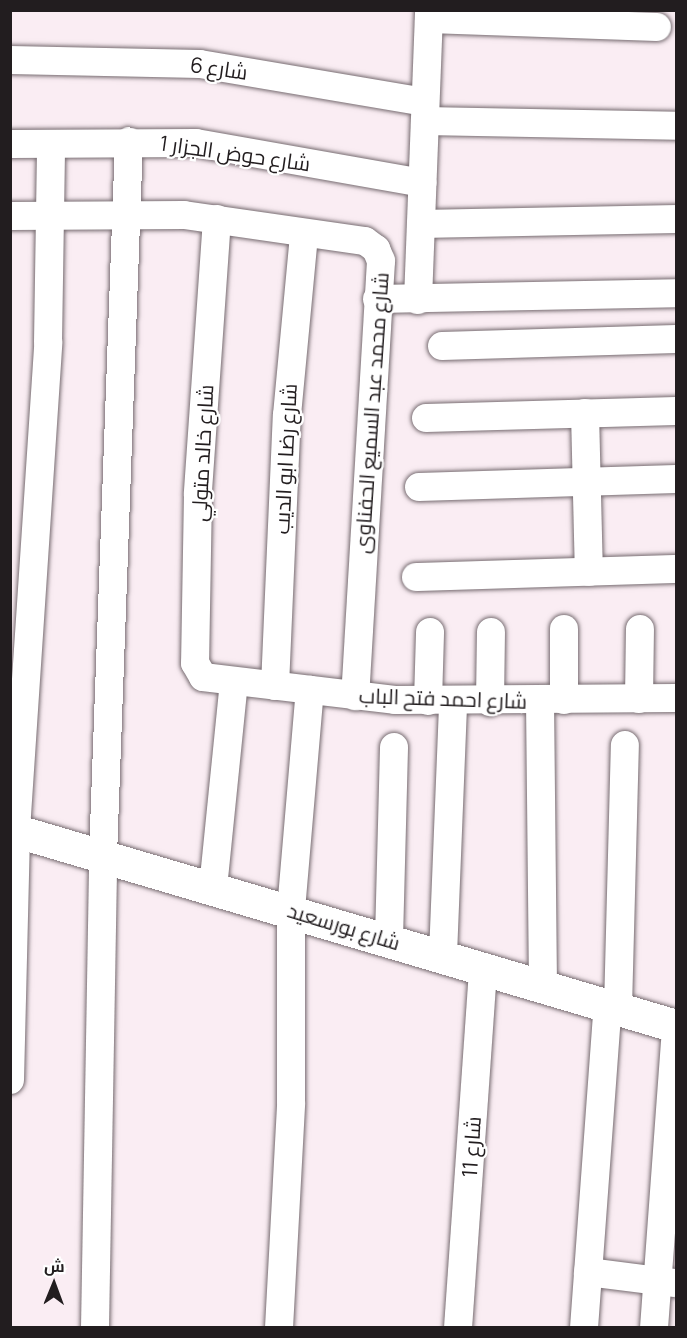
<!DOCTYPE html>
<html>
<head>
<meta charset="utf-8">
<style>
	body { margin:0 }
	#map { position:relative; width:687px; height:1338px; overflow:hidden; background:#faedf3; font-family:Manrope,Cairo,sans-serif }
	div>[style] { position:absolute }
	.roads { filter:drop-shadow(0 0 2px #776c71) drop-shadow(0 0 2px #776c71) }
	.minor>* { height:28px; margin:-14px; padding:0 14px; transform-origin:14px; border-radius:14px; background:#fff }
	.major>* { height:33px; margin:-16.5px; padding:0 16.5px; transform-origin:16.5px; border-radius:16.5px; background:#fff }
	span { translate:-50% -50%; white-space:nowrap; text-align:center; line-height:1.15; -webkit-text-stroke:4.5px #fff; paint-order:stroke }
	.street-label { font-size:21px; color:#221d1f }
	.frame { position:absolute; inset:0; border:12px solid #221d1f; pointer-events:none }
	.north { position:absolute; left:24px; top:1254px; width:60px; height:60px; -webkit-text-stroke:4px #fff; paint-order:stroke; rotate:1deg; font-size:16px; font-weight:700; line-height:24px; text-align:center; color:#221d1f }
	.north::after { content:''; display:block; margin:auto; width:21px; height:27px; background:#221d1f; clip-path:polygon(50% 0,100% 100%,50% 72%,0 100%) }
</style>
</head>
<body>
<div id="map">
	<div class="roads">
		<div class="minor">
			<div style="left:429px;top:19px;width:228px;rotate:2deg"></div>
			<div style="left:10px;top:60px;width:190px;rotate:1.2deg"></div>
			<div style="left:200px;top:64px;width:228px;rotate:9.6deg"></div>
			<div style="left:425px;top:121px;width:251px;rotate:1.1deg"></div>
			<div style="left:10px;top:144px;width:186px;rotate:-0.3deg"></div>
			<div style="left:196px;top:143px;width:230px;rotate:10deg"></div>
			<div style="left:10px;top:216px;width:174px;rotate:-0.3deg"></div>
			<div style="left:184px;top:215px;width:183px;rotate:8.2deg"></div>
			<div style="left:365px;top:241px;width:14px;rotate:36deg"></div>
			<div style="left:376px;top:249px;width:13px;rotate:67deg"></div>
			<div style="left:381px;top:261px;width:436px;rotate:93.4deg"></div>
			<div style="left:217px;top:219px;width:276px;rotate:94deg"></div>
			<div style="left:198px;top:494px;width:169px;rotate:91deg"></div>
			<div style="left:195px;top:663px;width:16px;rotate:60deg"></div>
			<div style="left:203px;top:677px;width:193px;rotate:6.8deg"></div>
			<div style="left:395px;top:700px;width:281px;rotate:-0.4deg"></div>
			<div style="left:421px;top:224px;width:255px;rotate:-1.1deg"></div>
			<div style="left:377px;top:299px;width:299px;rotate:-1.1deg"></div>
			<div style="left:418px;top:300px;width:290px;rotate:-87.8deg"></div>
			<div style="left:442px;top:346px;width:234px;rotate:-1.7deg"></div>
			<div style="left:585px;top:413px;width:159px;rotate:88.6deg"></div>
			<div style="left:426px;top:418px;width:250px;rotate:-1.6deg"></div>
			<div style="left:419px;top:487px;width:257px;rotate:-1.8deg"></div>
			<div style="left:416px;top:577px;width:260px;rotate:-1.8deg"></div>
			<div style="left:275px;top:686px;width:271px;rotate:-87.5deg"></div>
			<div style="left:287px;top:415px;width:182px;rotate:-84.6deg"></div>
			<div style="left:639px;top:699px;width:70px;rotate:-89.2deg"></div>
			<div style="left:540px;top:700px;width:285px;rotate:89.4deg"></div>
			<div style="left:564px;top:700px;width:71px;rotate:-90deg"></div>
			<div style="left:428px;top:701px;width:69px;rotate:-88.3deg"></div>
			<div style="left:490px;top:702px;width:70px;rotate:-89.2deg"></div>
			<div style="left:213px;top:888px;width:206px;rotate:-84.2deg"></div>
			<div style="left:389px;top:939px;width:192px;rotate:-88.5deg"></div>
			<div style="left:443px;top:955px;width:253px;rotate:-87.7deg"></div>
			<div style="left:618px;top:1008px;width:263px;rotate:-88.5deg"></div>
			<div style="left:10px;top:1080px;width:250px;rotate:-88.6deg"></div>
			<div style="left:16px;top:830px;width:489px;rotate:-86.2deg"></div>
			<div style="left:48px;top:342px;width:197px;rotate:-89.1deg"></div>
			<div style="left:588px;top:1272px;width:88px;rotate:7.2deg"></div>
			<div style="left:95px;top:1328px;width:472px;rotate:-89deg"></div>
			<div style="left:103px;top:856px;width:715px;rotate:-87.92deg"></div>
			<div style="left:279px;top:1328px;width:225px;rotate:-86.9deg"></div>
			<div style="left:291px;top:1103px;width:193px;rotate:-90deg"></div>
			<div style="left:291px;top:910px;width:221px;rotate:-85.1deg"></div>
			<div style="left:458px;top:1328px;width:362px;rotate:-86deg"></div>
			<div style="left:584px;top:1328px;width:324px;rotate:-85.8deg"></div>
			<div style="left:654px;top:1328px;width:304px;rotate:-85.8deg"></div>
		</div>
		<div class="major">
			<div style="left:10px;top:829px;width:695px;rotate:16.48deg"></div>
		</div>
	</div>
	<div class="street-label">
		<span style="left:219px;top:68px;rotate:8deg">شارع 6</span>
		<span style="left:235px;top:153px;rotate:8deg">شارع حوض الجزار 1</span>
		<span style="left:371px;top:413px;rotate:-86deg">شارع محمد عبد السميع الحفناوى</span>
		<span style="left:202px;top:453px;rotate:-87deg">شارع خالد متولي</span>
		<span style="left:285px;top:459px;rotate:-87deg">شارع رضا ابو الديب</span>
		<span style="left:443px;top:698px;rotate:2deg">شارع احمد فتح الباب</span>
		<span style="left:344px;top:926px;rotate:17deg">شارع بورسعيد</span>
		<span style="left:471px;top:1147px;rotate:-86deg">شارع 11</span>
	</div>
	<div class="frame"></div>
	<div class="north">ش</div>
</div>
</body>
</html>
